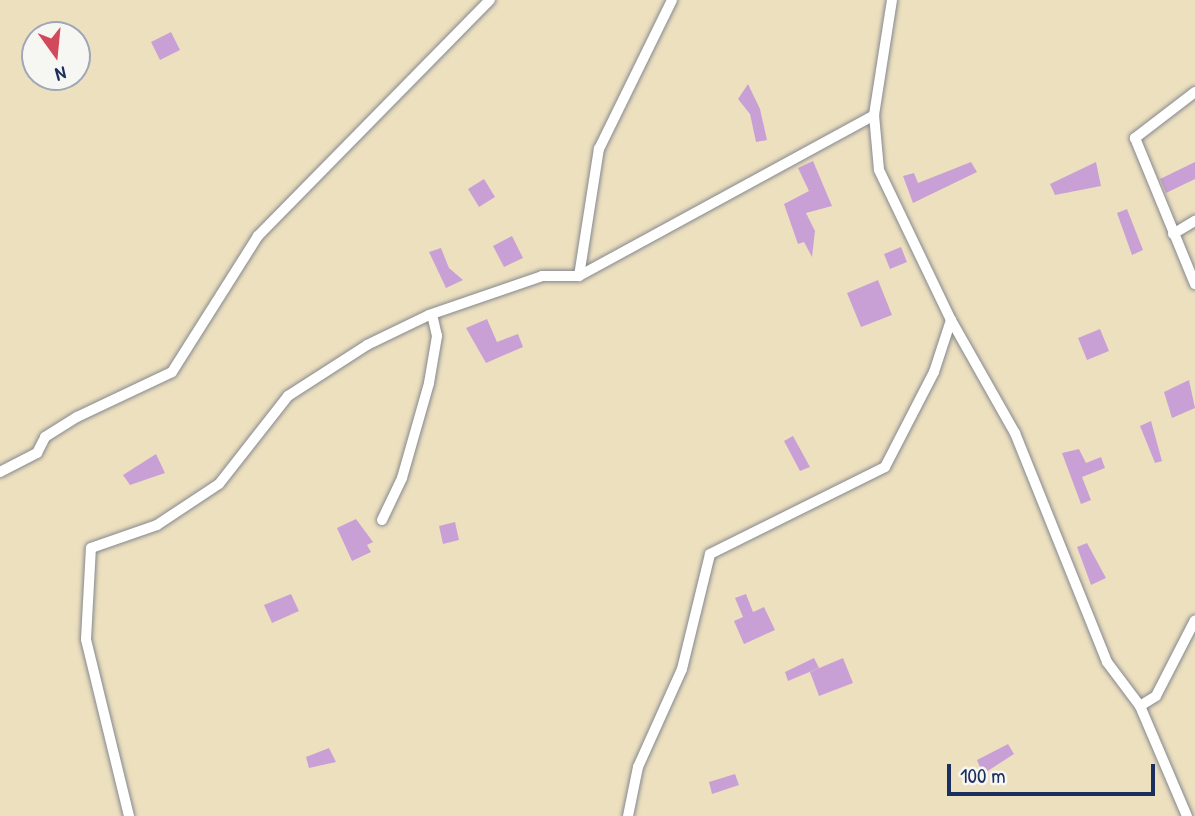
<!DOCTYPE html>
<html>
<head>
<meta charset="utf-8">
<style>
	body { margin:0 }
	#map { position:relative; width:1195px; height:816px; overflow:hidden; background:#ede0bf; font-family:"Patrick Hand",sans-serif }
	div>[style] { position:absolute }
	.building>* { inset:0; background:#c9a0d5 }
	.roads { filter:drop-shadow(0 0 2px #84888e) drop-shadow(0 0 2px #84888e) }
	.minor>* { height:10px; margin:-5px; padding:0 5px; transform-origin:5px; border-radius:5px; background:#fff }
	span { translate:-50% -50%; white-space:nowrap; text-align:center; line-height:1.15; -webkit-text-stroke:6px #f6f6f2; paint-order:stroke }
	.north { position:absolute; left:21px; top:21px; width:70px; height:70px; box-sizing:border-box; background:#f6f6f2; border:2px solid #9ea6b7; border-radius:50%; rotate:165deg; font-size:19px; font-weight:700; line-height:28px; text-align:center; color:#1b2f5e }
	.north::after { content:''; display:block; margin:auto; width:24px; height:32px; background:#d1495b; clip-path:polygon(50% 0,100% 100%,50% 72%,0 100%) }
	.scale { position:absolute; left:947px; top:764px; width:208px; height:32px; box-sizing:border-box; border:4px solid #1b2f5e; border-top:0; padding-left:9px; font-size:21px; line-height:24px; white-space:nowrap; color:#1b2f5e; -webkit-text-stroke:5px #f6f6f2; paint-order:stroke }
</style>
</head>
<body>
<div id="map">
	<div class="building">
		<div style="clip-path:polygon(171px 32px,180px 50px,160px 60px,151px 42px)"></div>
		<div style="clip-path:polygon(748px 84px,760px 109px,767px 140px,756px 142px,750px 114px,738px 99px)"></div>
		<div style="clip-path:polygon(813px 161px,832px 206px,806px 213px,815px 231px,812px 257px,804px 242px,798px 244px,784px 204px,809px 191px,798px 168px)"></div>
		<div style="clip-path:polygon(971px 162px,977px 172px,913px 203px,903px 176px,914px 173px,918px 183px)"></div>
		<div style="clip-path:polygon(1096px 162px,1101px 186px,1055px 195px,1050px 184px)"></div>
		<div style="clip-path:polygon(1195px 162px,1195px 179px,1166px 193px,1160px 179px)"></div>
		<div style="clip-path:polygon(484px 179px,495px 197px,479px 207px,468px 189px)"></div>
		<div style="clip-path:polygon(1127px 209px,1143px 250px,1132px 255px,1117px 213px)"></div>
		<div style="clip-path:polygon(512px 236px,523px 258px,504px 267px,493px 246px)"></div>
		<div style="clip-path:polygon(901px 247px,907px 262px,890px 269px,884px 254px)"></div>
		<div style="clip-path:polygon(441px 248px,449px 268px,463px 280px,446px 288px,429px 252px)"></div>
		<div style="clip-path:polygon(878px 280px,892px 315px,861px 327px,847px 293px)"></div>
		<div style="clip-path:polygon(487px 319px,497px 342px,518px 334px,523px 347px,486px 363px,466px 328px)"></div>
		<div style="clip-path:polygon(1100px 329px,1109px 351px,1087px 360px,1078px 338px)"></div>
		<div style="clip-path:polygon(1189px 380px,1195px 408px,1172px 418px,1164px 392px)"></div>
		<div style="clip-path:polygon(1151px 421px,1162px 461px,1155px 463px,1140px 426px)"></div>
		<div style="clip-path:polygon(793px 436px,810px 467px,800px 471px,784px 441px)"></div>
		<div style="clip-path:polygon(1079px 449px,1086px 463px,1101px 457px,1105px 468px,1082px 477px,1091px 500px,1081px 504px,1062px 453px)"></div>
		<div style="clip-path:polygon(156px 454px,165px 473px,130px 485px,123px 475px)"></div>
		<div style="clip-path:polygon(356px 519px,373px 542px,367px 545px,371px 552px,352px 561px,337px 528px)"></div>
		<div style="clip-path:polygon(455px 522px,459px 540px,443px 544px,439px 526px)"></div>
		<div style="clip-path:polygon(1087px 543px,1106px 578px,1091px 585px,1077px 547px)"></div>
		<div style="clip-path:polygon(291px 594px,299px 611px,272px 623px,264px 605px)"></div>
		<div style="clip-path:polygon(746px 594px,753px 612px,764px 607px,775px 630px,744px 644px,734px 621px,743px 617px,735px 598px)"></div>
		<div style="clip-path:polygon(814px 658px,819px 668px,788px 681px,785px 672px)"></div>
		<div style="clip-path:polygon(843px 658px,853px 683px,819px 696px,810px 672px)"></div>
		<div style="clip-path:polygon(1008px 744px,1014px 754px,983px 774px,977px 760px)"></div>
		<div style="clip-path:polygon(329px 748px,336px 762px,309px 768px,306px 757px)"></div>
		<div style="clip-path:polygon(735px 774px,739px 785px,712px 794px,709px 782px)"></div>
	</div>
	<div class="roads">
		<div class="minor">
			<div style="left:892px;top:0;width:116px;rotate:98.9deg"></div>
			<div style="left:874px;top:115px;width:55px;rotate:84.8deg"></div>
			<div style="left:879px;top:170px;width:166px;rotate:64.4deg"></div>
			<div style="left:951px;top:320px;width:130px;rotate:60.5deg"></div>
			<div style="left:1015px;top:433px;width:247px;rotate:68.1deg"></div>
			<div style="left:1107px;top:662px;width:55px;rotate:53.1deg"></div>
			<div style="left:1140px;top:706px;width:120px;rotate:66.9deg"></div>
			<div style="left:1195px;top:92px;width:76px;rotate:142.5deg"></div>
			<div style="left:1135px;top:138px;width:158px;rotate:67.7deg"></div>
			<div style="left:1173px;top:234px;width:26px;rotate:-31deg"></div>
			<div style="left:579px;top:276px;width:129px;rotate:-81.1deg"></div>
			<div style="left:599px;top:149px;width:166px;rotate:-63.9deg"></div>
			<div style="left:0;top:472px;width:42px;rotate:-27.2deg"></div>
			<div style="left:37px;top:453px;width:18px;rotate:-63deg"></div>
			<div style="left:45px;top:437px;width:38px;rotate:-32deg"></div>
			<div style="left:77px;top:417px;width:105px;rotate:-25.3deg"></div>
			<div style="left:172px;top:372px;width:161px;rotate:-57.7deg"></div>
			<div style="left:258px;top:236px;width:331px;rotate:-45.5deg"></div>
			<div style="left:382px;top:520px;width:47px;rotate:-64.5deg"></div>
			<div style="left:402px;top:478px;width:99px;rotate:-74.1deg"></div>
			<div style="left:429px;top:383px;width:48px;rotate:-80.3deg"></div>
			<div style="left:437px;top:336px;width:22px;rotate:-103deg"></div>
			<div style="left:1140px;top:706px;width:19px;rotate:-32deg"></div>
			<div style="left:1156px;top:696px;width:85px;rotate:-62.8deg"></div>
			<div style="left:129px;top:816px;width:182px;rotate:-103.7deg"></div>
			<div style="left:86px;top:639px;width:91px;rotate:-86.9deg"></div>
			<div style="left:91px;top:548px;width:70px;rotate:-19.2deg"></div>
			<div style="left:157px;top:525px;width:74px;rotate:-33.5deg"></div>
			<div style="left:219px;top:484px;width:112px;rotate:-51.9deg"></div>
			<div style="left:288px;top:396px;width:94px;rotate:-32.8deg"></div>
			<div style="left:367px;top:345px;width:69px;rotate:-25.8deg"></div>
			<div style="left:429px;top:315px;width:120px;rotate:-19deg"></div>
			<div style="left:542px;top:276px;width:37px"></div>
			<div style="left:579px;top:276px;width:336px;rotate:-28.6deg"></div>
			<div style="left:628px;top:816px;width:50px;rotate:-78.5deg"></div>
			<div style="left:638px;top:767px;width:107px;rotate:-65.8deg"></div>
			<div style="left:682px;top:669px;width:118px;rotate:-76.3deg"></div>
			<div style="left:710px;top:554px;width:195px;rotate:-26.4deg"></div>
			<div style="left:885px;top:467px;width:107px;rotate:-62.7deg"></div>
			<div style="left:934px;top:372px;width:55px;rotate:-71.9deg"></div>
		</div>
	</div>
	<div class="north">N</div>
	<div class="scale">100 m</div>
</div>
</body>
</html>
